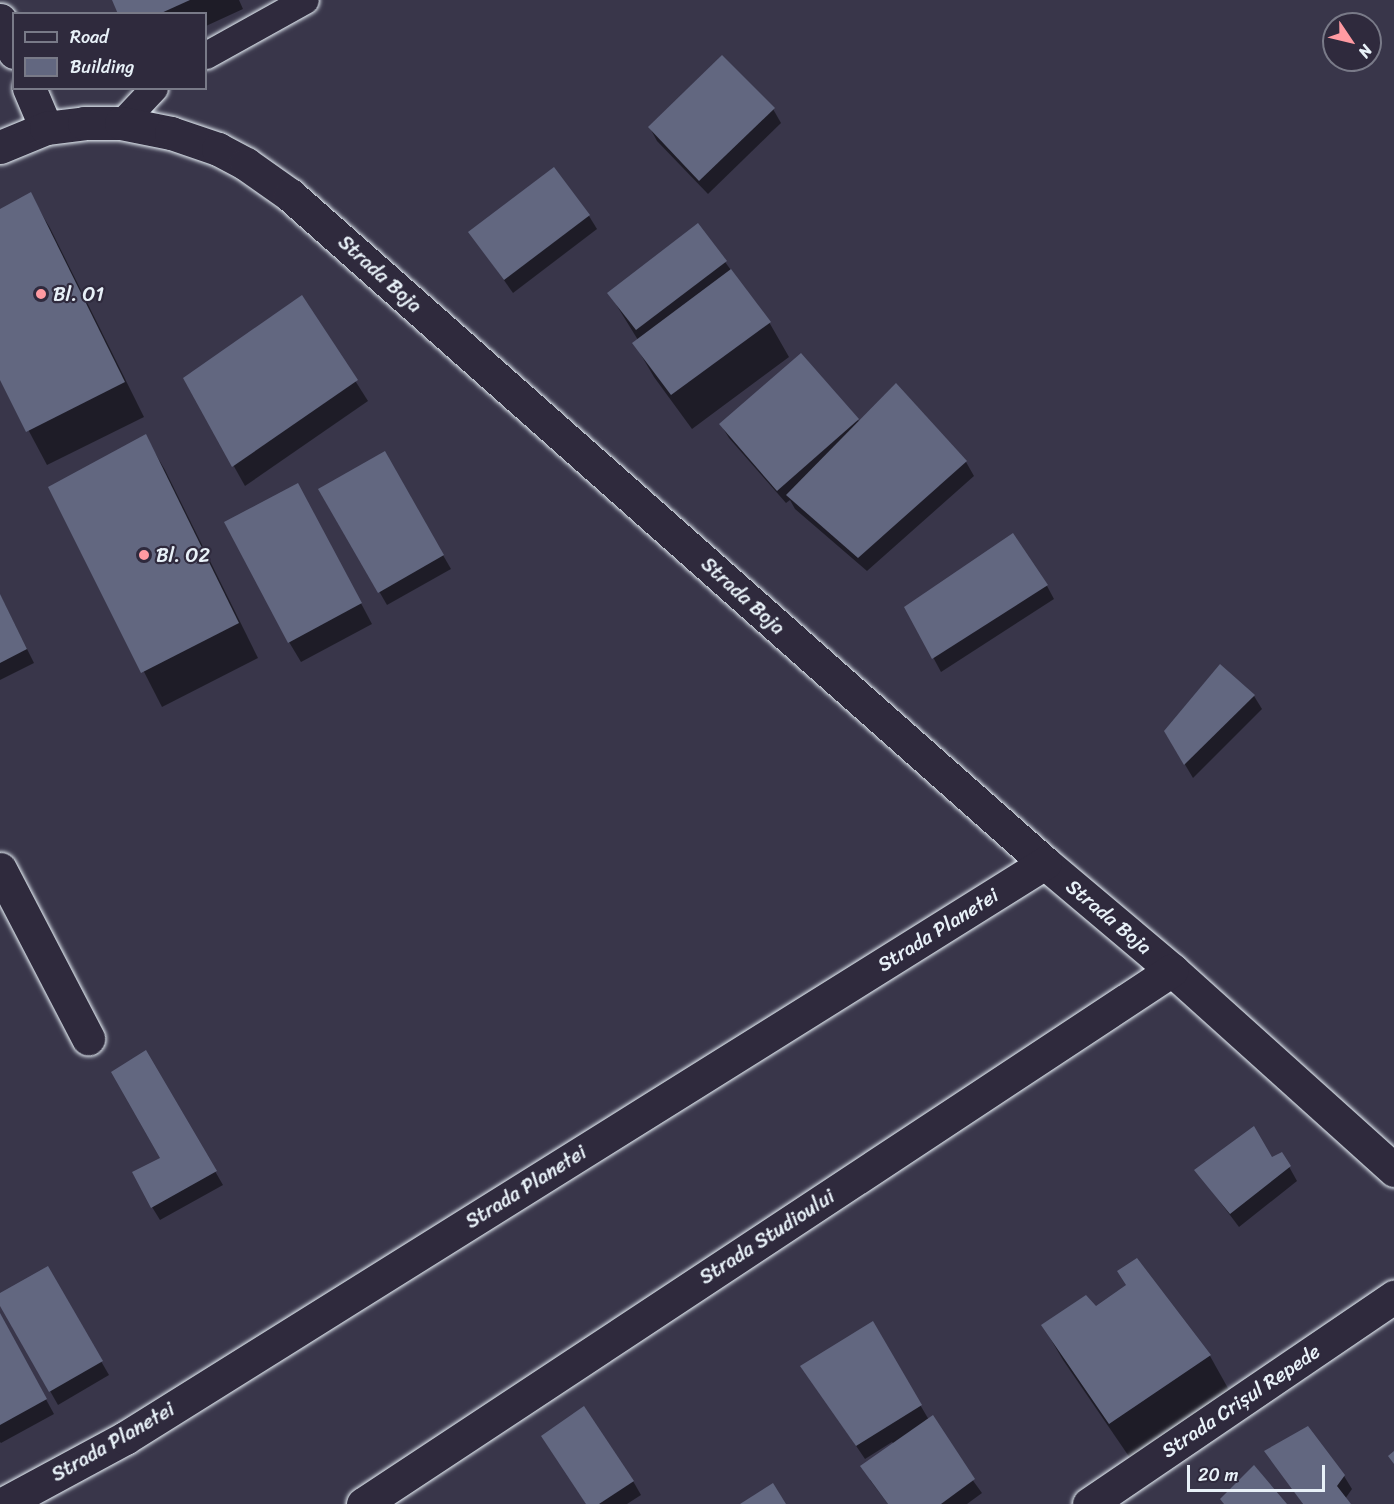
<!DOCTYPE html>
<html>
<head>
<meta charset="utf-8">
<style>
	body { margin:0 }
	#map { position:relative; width:1394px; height:1504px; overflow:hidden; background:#39364a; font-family:Sriracha,sans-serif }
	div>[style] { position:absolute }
	.shadow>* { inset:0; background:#0007 }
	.building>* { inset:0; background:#626780 }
	.roads { filter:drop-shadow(0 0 2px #e8f1f8) drop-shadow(0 0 2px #e8f1f8) }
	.lane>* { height:27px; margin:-13.5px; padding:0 13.5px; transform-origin:13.5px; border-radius:13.5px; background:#2f2a3d }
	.street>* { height:33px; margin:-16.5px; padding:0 16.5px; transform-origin:16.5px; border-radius:16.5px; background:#2f2a3d }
	.dots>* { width:16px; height:16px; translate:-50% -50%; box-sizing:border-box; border:3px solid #2f2a3d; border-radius:50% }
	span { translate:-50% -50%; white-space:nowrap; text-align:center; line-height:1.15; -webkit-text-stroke:4.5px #2f2a3d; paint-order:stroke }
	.street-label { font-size:20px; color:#e8f1f8 }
	.poi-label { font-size:20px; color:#e8f1f8 }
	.left { translate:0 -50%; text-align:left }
	.legend { position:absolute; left:12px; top:12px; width:195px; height:78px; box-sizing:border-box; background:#2f2a3d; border:2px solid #797a88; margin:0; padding:8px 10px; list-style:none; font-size:18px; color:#e8f1f8 }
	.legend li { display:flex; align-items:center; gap:12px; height:30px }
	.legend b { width:30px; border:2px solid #797a88 }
	.north { position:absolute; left:1322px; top:12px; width:60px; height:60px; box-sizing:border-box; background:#2f2a3d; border:2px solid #797a88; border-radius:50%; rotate:125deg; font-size:16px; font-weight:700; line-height:24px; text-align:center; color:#e8f1f8 }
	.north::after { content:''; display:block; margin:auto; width:21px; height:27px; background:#ff9aa2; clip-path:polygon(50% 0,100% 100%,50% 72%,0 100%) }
	.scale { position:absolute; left:1187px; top:1465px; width:138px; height:27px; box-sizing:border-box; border:3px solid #e8f1f8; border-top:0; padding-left:8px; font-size:18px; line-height:21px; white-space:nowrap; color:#e8f1f8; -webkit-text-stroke:4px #2f2a3d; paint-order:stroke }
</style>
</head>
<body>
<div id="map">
	<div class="shadow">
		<div style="clip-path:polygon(114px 0,239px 0,243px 9px,206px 26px,206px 14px,120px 14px)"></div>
		<div style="clip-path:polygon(773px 109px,781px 123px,708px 194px,657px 141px,650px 128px)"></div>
		<div style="clip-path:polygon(30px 194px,50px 228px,144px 417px,47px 465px,0 377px,0 210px)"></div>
		<div style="clip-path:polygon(589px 216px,597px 229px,513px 293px,470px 232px)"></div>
		<div style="clip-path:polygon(698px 225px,769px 322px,789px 357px,692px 429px,654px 377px,634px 343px,638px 340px,609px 293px)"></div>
		<div style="clip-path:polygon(302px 297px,368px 401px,245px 486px,185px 379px)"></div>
		<div style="clip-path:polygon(857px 420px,966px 462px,974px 476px,867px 571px,795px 509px,790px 500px,786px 503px,729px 438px,721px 425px)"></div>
		<div style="clip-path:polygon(145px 436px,165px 470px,258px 658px,162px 707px,50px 488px)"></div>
		<div style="clip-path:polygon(384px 453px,451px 569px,387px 605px,320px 489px)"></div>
		<div style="clip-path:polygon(309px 505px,372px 624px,301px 662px,289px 642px)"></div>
		<div style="clip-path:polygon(1047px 586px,1054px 599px,941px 672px,906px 607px)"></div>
		<div style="clip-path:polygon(0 595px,34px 663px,0 680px)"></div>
		<div style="clip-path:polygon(1254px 696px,1262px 709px,1193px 778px,1165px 731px)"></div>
		<div style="clip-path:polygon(146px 1052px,223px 1185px,160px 1220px,152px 1207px,162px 1158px)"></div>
		<div style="clip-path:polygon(1282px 1154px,1297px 1181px,1239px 1227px,1196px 1170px,1272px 1158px)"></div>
		<div style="clip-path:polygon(47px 1268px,109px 1375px,58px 1405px,0 1303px,0 1295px)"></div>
		<div style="clip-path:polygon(1096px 1308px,1210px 1356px,1229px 1390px,1130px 1458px,1063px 1360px,1043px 1326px)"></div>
		<div style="clip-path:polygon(0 1315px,54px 1414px,1px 1443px,0 1442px)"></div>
		<div style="clip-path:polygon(872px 1323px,929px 1420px,982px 1493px,967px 1504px,888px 1504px,870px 1480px,894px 1444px,892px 1442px,865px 1459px,802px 1366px)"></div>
		<div style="clip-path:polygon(1266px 1451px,1344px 1476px,1352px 1489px,1345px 1499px,1349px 1504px,1303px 1504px)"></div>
		<div style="clip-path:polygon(633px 1481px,641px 1495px,627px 1504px,587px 1504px)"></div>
	</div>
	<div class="building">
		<div style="clip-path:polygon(112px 0,190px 0,159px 14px,118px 14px)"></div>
		<div style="clip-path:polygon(722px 55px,775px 108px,699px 181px,648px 127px)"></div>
		<div style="clip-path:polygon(554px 167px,590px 215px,504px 280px,468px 232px)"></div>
		<div style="clip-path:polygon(31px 192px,125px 382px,26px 432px,0 380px,0 209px)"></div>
		<div style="clip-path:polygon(698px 223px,727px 261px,636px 330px,607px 293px)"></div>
		<div style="clip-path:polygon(731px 269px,771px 322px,671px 395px,632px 343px)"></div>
		<div style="clip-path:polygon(302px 295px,358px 380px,232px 467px,183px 378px)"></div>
		<div style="clip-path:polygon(801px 353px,859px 419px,777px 491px,719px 424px)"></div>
		<div style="clip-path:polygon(896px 383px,967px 461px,858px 558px,786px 495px)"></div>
		<div style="clip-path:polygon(146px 434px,239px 623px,141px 673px,48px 487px)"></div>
		<div style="clip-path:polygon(385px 451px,444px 555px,378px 593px,318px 489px)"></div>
		<div style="clip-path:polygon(298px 483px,362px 603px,288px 643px,224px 522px)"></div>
		<div style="clip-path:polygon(1013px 533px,1048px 585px,932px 659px,904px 607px)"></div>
		<div style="clip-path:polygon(0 594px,27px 649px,0 663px)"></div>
		<div style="clip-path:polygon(1220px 664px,1255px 695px,1184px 765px,1164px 731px)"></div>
		<div style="clip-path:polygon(146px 1050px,217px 1171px,151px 1208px,132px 1172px,160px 1158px,111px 1072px)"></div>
		<div style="clip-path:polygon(1254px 1126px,1272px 1157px,1282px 1152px,1291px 1166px,1230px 1214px,1194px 1170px)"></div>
		<div style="clip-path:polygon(1137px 1258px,1211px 1355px,1109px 1424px,1041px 1325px,1086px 1295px,1096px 1306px,1126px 1285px,1117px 1271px)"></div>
		<div style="clip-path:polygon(48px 1266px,103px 1361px,49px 1392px,0 1306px,0 1293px)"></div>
		<div style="clip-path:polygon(0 1313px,47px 1399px,0 1425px)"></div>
		<div style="clip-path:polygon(873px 1321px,922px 1405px,856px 1446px,800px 1366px)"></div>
		<div style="clip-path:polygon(584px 1406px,634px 1481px,599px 1504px,586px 1504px,541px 1436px)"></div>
		<div style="clip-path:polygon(933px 1415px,975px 1479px,941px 1504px,888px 1504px,860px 1466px)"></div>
		<div style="clip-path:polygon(1308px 1426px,1345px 1475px,1337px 1486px,1351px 1504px,1303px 1504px,1264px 1451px)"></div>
		<div style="clip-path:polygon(1394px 1451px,1394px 1464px,1388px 1456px)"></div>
		<div style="clip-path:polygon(1254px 1465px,1287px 1504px,1224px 1504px,1220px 1499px)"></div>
		<div style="clip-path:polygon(773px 1483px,786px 1504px,740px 1504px)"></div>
	</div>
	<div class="roads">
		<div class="lane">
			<div style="left:206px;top:55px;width:113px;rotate:-29.1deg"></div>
			<div style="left:121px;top:123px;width:48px;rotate:-46.7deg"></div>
		</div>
		<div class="street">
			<div style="left:0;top:20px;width:35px;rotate:66deg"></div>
			<div style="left:29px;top:88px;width:43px;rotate:67deg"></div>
			<div style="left:0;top:147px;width:50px;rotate:-22.4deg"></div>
			<div style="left:46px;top:128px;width:38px;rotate:-7deg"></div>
			<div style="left:84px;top:123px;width:37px"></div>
			<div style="left:121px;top:123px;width:51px;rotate:11.3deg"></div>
			<div style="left:171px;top:133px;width:50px;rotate:18.8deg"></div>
			<div style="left:218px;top:149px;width:32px;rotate:28deg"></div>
			<div style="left:246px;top:164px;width:54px;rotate:35.2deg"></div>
			<div style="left:290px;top:195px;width:1008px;rotate:41.5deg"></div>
			<div style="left:1045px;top:863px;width:166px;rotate:40.1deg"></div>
			<div style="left:1172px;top:970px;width:299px;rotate:42deg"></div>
			<div style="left:0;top:869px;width:191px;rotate:62.5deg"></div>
			<div style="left:3px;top:1504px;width:139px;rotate:-28.4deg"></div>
			<div style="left:125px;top:1438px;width:1085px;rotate:-32.01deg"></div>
			<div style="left:363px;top:1504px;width:969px;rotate:-33.43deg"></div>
			<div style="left:1089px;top:1504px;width:369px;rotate:-34.2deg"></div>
		</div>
	</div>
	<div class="dots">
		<div style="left:41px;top:294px;background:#ff9aa2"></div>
		<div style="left:144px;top:555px;background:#ff9aa2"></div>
	</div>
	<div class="street-label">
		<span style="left:380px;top:274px;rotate:42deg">Strada Boja</span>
		<span style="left:743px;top:596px;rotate:42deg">Strada Boja</span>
		<span style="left:1109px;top:917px;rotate:40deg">Strada Boja</span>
		<span style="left:938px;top:930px;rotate:-32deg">Strada Planetei</span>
		<span style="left:526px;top:1187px;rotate:-32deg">Strada Planetei</span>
		<span style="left:767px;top:1237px;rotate:-33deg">Strada Studioului</span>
		<span style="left:1241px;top:1401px;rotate:-34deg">Strada Crișul Repede</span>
		<span style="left:113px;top:1442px;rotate:-30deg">Strada Planetei</span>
	</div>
	<div class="poi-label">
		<span class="left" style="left:53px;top:294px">Bl. O1</span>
		<span class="left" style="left:156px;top:555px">Bl. O2</span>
	</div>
	<ul class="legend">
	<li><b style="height:8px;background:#2f2a3d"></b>Road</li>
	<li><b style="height:16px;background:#626780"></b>Building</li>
	</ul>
	<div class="north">N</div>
	<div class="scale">20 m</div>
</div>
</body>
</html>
